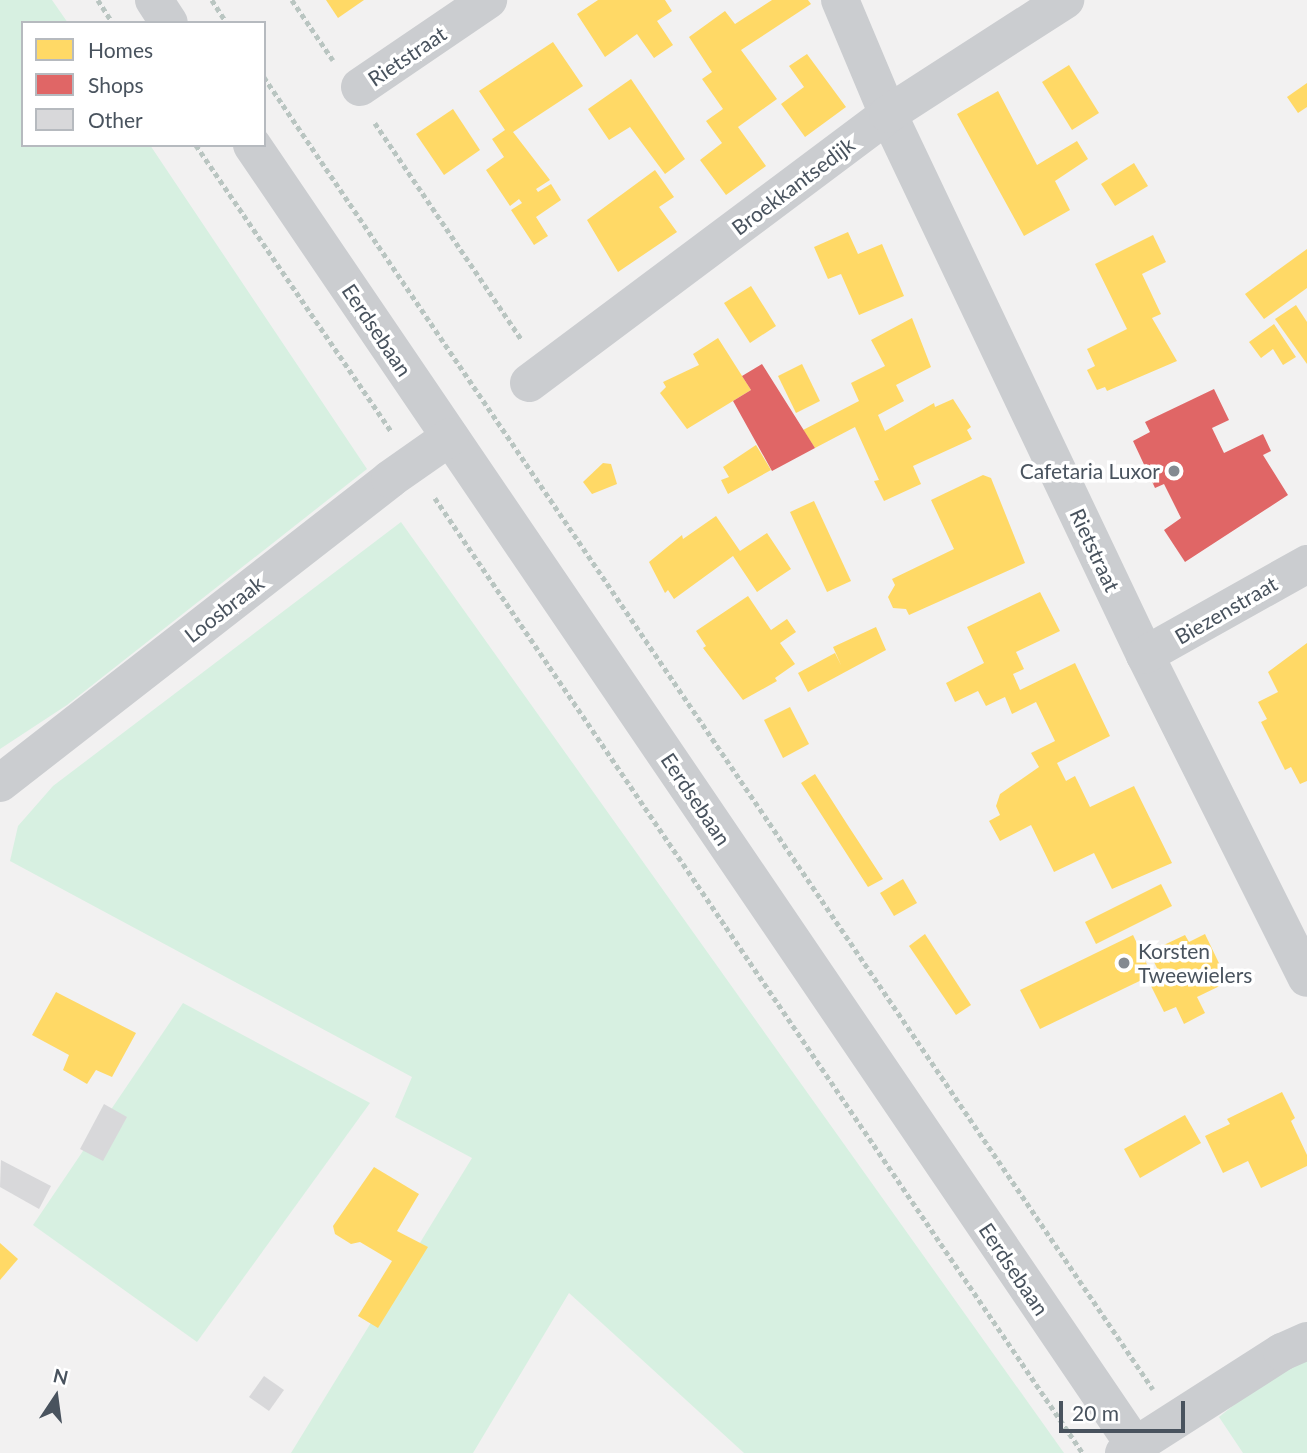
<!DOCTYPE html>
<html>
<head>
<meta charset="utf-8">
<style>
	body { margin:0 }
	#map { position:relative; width:1307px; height:1453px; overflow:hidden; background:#f2f1f1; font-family:Lato,sans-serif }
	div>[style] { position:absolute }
	.green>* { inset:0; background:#d7f0e1 }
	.homes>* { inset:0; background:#ffd966 }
	.shops>* { inset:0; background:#e06666 }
	.building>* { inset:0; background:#d8d8da }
	.path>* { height:4.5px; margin-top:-2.25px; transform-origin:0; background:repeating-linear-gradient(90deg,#b9c5c1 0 5px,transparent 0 8.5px) }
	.minor>* { height:38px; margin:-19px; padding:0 19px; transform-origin:19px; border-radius:19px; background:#cbcdd0 }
	.dots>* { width:19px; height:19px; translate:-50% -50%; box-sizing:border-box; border:4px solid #fff; border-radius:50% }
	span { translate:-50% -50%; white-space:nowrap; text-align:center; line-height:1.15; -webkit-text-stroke:7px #fff; paint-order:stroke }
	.street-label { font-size:21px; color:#49535e }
	.poi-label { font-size:21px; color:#49535e }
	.right { translate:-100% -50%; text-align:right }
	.left { translate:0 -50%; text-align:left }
	.legend { position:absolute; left:21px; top:21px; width:245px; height:126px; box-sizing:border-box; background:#fff; border:2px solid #b6babf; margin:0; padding:9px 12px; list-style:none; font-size:21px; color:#49535e }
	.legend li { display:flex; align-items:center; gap:14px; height:35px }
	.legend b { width:35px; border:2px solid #b6babf }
	.north { position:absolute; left:21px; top:1362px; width:70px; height:70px; -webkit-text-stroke:5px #fff; paint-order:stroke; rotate:13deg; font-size:19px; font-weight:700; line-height:28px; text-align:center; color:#49535e }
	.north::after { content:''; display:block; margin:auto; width:24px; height:32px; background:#49535e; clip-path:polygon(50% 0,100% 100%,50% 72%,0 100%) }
	.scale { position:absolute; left:1059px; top:1401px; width:126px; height:32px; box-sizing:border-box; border:4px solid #49535e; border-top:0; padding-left:9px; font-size:21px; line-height:24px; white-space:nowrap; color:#49535e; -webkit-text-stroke:5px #fff; paint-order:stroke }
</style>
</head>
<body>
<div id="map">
	<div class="green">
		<div style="clip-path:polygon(0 0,52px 0,68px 23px,23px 23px,23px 145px,150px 145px,367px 469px,67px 705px,0 749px)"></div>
		<div style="clip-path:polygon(401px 522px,1064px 1453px,744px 1453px,569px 1293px,473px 1453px,291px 1453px,472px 1158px,395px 1117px,412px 1077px,10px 861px,18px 826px,53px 786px)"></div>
		<div style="clip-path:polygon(183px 1003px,370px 1103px,197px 1342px,33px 1225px)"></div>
		<div style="clip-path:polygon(1307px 1358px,1307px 1453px,1243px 1453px,1219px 1417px,1255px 1388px)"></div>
	</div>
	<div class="homes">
		<div style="clip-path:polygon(326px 0,364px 0,338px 18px)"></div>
		<div style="clip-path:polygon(598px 0,665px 0,672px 11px,657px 21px,673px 45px,654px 58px,637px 34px,605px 57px,577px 14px)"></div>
		<div style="clip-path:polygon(772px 0,808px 0,811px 4px,741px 50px,777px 99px,738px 127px,766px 166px,726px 195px,700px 160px,722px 143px,706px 121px,723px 109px,702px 79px,712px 72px,689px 37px,725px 11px,735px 24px)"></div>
		<div style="clip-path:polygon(553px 42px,583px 86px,513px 132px,550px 180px,536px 189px,538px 192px,551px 184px,561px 200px,536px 217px,548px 236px,534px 245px,511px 210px,522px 203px,519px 199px,510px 206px,486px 170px,504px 157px,492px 139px,505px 130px,479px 91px)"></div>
		<div style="clip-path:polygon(807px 54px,846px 107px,805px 137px,781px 104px,804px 87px,789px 66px)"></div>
		<div style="clip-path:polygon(1069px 65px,1099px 113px,1072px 130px,1042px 82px)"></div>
		<div style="clip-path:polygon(631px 79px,685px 159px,665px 174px,630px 127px,609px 140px,588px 109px)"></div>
		<div style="clip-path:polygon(1307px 83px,1307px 107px,1298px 113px,1287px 97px)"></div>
		<div style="clip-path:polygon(998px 91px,1037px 165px,1077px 141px,1088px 159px,1055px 181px,1070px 210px,1024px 236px,957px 114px)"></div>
		<div style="clip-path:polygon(453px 109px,480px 150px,444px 175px,416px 134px)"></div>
		<div style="clip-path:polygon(1134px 163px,1148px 186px,1115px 206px,1101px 184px)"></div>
		<div style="clip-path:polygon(655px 170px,674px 197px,659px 207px,677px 232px,618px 272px,587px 220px)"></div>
		<div style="clip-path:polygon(848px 232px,858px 254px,882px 244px,904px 296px,859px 315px,841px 274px,828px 279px,814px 247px)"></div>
		<div style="clip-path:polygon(1153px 235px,1166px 262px,1142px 274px,1161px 314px,1152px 318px,1177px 361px,1107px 391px,1105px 387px,1097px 390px,1087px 370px,1095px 366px,1087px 349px,1127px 329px,1095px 264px)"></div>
		<div style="clip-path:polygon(1307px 249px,1307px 288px,1264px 319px,1245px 294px)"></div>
		<div style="clip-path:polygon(751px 286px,776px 326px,750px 343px,724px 303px)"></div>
		<div style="clip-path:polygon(1296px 305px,1307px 322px,1307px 364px,1275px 319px)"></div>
		<div style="clip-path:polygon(912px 318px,931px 367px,896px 385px,904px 401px,878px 415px,885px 431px,934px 403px,935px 407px,953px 399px,971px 427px,967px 430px,972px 439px,913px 466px,921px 484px,884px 501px,874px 481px,879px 480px,855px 427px,815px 448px,803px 430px,859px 401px,851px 383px,885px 366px,871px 340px)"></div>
		<div style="clip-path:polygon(1274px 324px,1296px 357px,1283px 365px,1273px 349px,1261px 358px,1249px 342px)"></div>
		<div style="clip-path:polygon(718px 338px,751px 390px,687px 429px,660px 393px,666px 387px,663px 382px,699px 365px,693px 354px)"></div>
		<div style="clip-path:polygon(802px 364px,820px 401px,796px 413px,778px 376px)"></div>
		<div style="clip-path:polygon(756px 445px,771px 470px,728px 494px,721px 480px,729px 477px,723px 467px)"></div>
		<div style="clip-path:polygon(603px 463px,611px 464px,617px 484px,592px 494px,583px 482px)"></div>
		<div style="clip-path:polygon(983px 475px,991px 478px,1025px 563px,909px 615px,906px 609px,893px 608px,888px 597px,895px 585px,892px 579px,954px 549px,931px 500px)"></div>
		<div style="clip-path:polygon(814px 501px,851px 581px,827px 592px,790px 512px)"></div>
		<div style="clip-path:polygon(716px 516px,740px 551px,767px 533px,791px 569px,757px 592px,733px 556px,674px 599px,668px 590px,665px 593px,649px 562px,682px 535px,683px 539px)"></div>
		<div style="clip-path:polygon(1040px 592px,1060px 631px,1016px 652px,1024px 669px,1013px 674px,1020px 690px,1075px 663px,1110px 736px,1057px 763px,1066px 781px,1075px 776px,1090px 807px,1134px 786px,1172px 863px,1112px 889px,1094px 853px,1054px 872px,1031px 825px,1000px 841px,989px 821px,1000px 815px,996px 806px,1000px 794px,1039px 767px,1031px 753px,1055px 741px,1036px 702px,1012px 714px,1005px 697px,986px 706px,978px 691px,955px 702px,946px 683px,984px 663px,967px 627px)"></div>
		<div style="clip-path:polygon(748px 596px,771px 630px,787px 619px,796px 632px,780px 643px,795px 664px,775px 678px,777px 681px,743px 700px,703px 648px,706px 646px,696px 631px)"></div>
		<div style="clip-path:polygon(876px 627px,886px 650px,808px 692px,798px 673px,835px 653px,841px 665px,833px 647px)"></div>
		<div style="clip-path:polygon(1307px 643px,1307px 781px,1300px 784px,1291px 767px,1285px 770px,1261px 722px,1267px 719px,1258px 702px,1278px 692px,1268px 672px)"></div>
		<div style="clip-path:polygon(790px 707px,809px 744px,783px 758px,764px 720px)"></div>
		<div style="clip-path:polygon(815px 774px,847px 824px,883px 879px,868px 887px,801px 783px)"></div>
		<div style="clip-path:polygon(903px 879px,917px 903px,894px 916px,880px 893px)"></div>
		<div style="clip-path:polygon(1161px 884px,1172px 906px,1096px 944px,1085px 922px)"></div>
		<div style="clip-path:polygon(925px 934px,971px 1005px,956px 1015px,909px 946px)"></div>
		<div style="clip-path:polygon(1205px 934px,1228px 982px,1197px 997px,1205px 1013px,1184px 1024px,1176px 1007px,1164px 1012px,1150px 984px,1162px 978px,1149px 952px,1185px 935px,1189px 942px)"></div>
		<div style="clip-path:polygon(1133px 935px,1152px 975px,1040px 1029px,1020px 990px)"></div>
		<div style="clip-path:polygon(56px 992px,136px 1033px,112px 1077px,96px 1070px,87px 1084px,63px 1070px,69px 1055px,32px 1035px)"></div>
		<div style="clip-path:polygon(1282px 1092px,1295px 1118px,1291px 1121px,1307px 1155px,1307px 1166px,1261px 1188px,1248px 1161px,1223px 1173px,1205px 1136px,1230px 1124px,1227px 1119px)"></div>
		<div style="clip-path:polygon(1185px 1115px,1201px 1143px,1140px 1178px,1124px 1149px)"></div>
		<div style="clip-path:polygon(374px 1167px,419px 1194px,397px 1231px,428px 1247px,378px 1328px,358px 1316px,392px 1261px,360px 1242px,351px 1244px,335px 1234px,333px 1226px)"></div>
		<div style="clip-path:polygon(0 1243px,18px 1259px,0 1280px)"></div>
	</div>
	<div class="shops">
		<div style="clip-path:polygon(762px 364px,815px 448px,772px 471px,733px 401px,751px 390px,742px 376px)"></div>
		<div style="clip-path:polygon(1214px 389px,1229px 420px,1212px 428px,1224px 453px,1263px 434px,1271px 451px,1263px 455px,1288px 495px,1185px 562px,1164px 530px,1181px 518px,1164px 484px,1155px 488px,1133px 441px,1150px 432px,1145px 422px)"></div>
	</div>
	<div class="building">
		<div style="clip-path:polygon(104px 1104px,127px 1117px,103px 1161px,80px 1149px)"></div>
		<div style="clip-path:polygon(1px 1160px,51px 1186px,39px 1209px,0 1187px)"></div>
		<div style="clip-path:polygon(264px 1376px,284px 1390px,269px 1411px,249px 1397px)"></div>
	</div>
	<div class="path">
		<div style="left:98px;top:0;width:27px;rotate:57deg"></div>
		<div style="left:212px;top:0;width:27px;rotate:57deg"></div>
		<div style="left:292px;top:0;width:73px;rotate:55.7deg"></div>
		<div style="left:264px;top:77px;width:1585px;rotate:55.88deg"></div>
		<div style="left:375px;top:123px;width:261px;rotate:55.9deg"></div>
		<div style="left:196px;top:145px;width:346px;rotate:55.7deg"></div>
		<div style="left:435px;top:498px;width:1153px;rotate:55.85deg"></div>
	</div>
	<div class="minor">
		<div style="left:154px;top:0;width:27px;rotate:57deg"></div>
		<div style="left:840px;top:0;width:124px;rotate:67.2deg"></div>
		<div style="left:888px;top:114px;width:599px;rotate:64.59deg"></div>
		<div style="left:1145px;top:655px;width:361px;rotate:63.4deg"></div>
		<div style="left:360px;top:87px;width:155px;rotate:-34.2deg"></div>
		<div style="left:252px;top:145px;width:1581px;rotate:55.83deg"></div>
		<div style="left:529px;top:383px;width:449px;rotate:-36.8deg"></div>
		<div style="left:888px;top:114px;width:211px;rotate:-32.8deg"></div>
		<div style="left:1145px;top:655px;width:186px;rotate:-29.3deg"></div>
		<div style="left:0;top:783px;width:494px;rotate:-37.9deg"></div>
		<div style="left:390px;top:479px;width:73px;rotate:-35deg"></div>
		<div style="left:1124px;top:1453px;width:188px;rotate:-32.6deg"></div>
		<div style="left:1282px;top:1352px;width:27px;rotate:-24deg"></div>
	</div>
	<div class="dots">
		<div style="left:1174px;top:471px;background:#848a91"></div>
		<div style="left:1124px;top:963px;background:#848a91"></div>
	</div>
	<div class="street-label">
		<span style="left:407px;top:56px;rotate:-34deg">Rietstraat</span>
		<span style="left:793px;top:186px;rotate:-37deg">Broekkantsedijk</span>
		<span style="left:377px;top:330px;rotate:56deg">Eerdsebaan</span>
		<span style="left:1095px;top:550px;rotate:65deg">Rietstraat</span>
		<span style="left:224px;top:609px;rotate:-38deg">Loosbraak</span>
		<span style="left:1226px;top:610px;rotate:-30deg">Biezenstraat</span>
		<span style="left:696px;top:799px;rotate:56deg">Eerdsebaan</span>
		<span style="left:1014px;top:1269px;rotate:56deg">Eerdsebaan</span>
	</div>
	<div class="poi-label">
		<span class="right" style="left:1160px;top:471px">Cafetaria Luxor</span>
		<span class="left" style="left:1138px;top:963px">Korsten<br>Tweewielers</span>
	</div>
	<ul class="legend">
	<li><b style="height:19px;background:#ffd966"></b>Homes</li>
	<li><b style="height:19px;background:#e06666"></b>Shops</li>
	<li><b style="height:19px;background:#d8d8da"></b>Other</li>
	</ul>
	<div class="north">N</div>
	<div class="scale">20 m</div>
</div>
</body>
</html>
